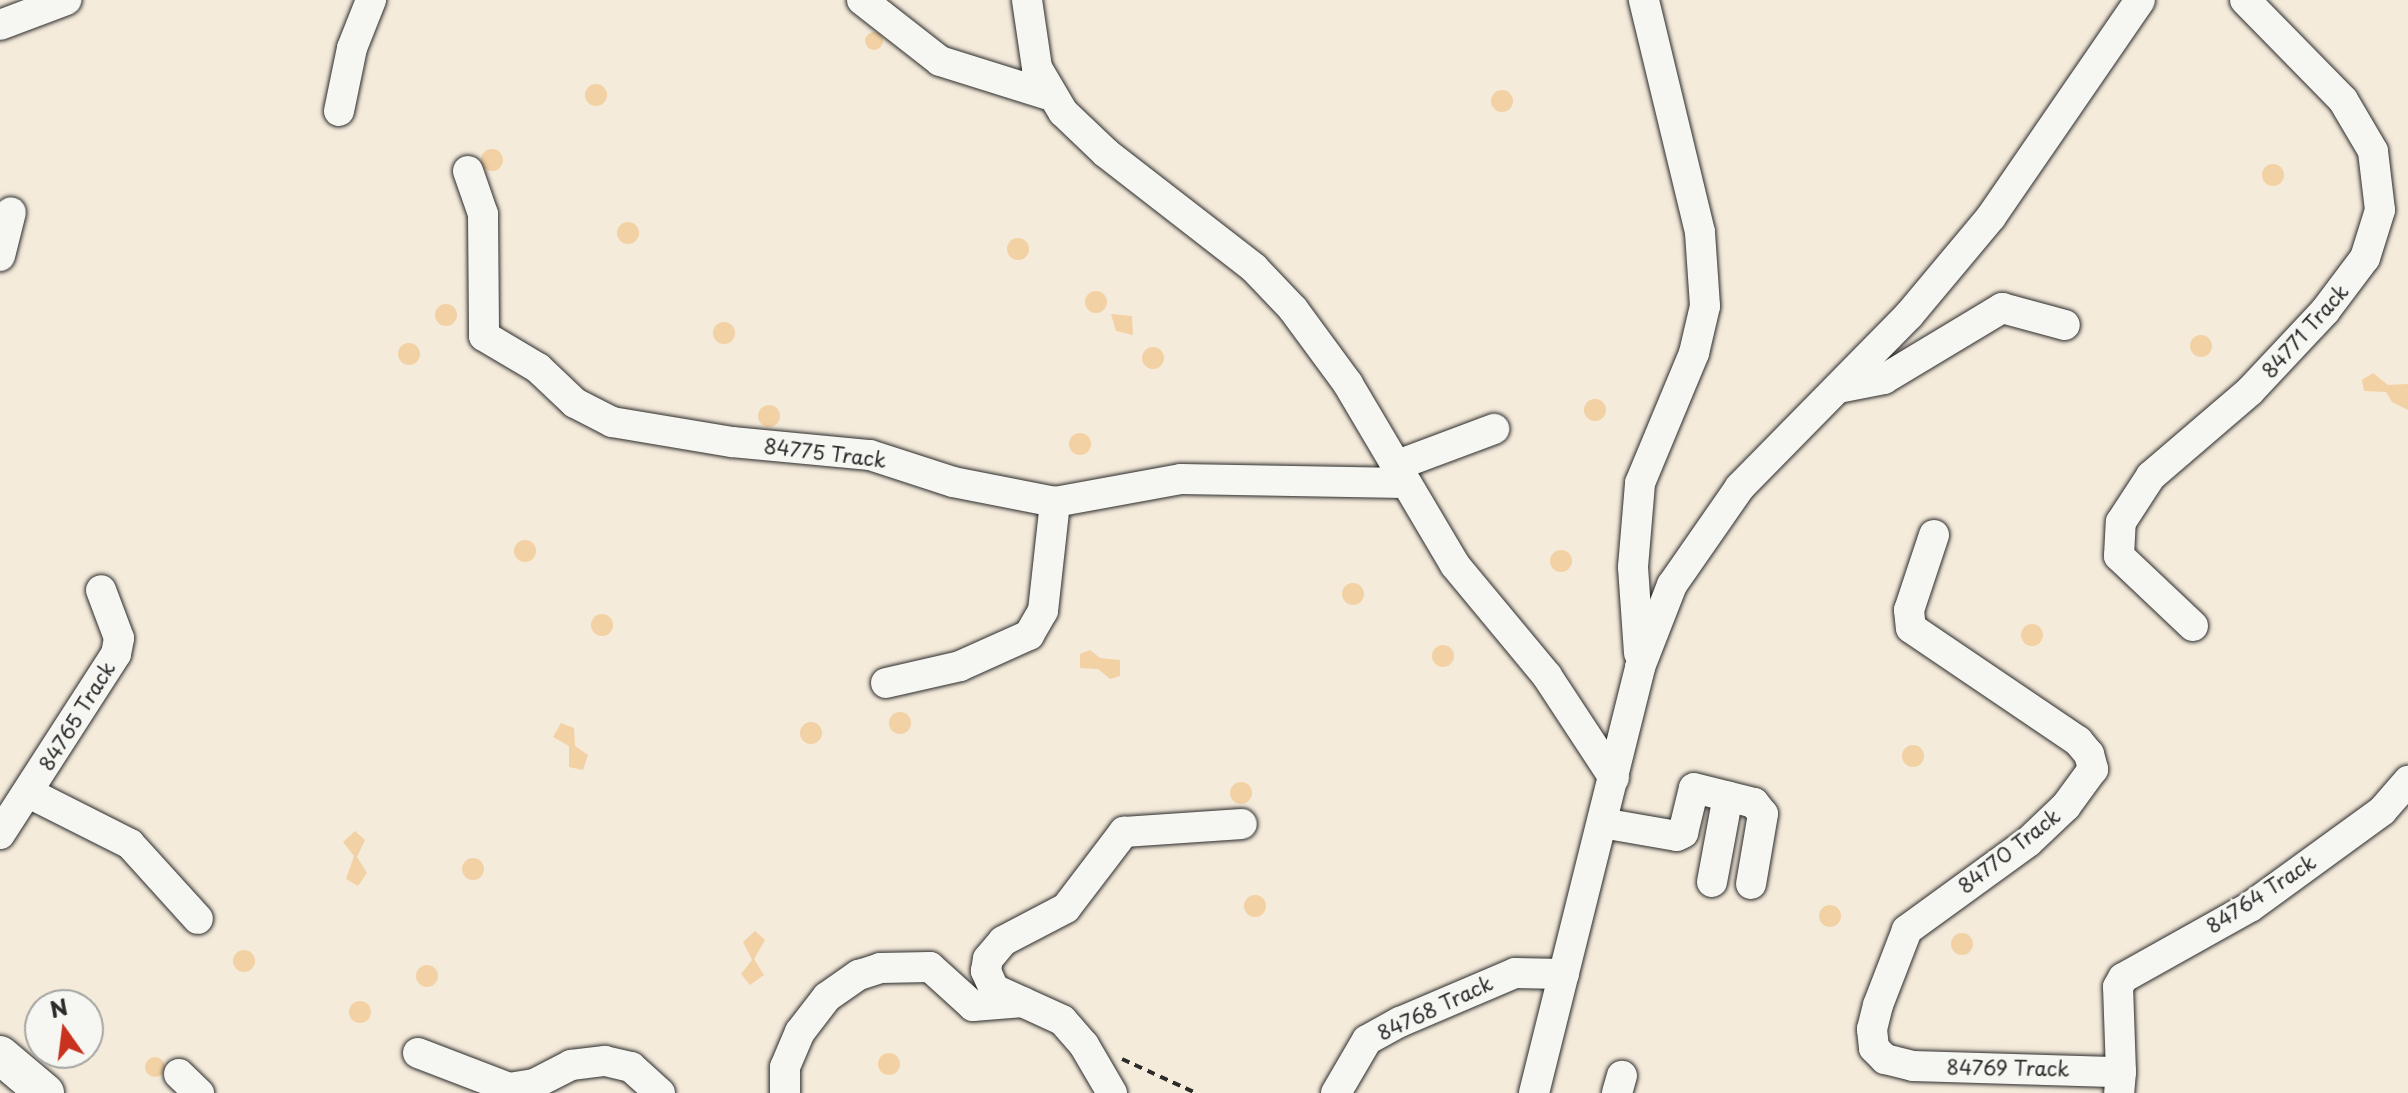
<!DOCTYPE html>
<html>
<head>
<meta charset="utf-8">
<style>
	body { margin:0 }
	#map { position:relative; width:2408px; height:1093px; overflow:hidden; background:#f5ebdb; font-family:"Playpen Sans",sans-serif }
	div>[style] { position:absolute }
	.building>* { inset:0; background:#f2d1a4 }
	.round { border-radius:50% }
	.path>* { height:4px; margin-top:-2px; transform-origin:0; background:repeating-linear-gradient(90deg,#2b2b2b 0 8px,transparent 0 14px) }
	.roads { filter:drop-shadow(0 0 2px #2b2b2b) drop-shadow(0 0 2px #2b2b2b) }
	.minor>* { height:30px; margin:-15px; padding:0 15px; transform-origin:15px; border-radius:15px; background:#f6f6f2 }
	.major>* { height:38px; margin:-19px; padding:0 19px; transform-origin:19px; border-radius:19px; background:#f6f6f2 }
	span { translate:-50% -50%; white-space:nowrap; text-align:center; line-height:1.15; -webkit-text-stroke:6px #f6f6f2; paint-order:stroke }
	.street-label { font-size:20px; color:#2b2b2b }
	.north { position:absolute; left:24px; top:989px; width:80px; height:80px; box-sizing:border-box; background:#f6f6f2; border:2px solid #a5a5a2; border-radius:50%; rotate:346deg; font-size:22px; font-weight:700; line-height:32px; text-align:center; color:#2b2b2b }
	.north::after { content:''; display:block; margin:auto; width:28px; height:36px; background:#c8321e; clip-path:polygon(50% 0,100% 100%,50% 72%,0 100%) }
</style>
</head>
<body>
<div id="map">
	<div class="building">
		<div class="round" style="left:865px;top:32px;width:18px;height:18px"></div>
		<div class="round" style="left:585px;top:84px;width:22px;height:22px"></div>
		<div class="round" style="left:1491px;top:90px;width:22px;height:22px"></div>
		<div class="round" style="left:481px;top:149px;width:22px;height:22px"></div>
		<div class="round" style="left:2262px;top:164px;width:22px;height:22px"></div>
		<div class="round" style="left:617px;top:222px;width:22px;height:22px"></div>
		<div class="round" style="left:1007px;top:238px;width:22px;height:22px"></div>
		<div class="round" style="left:1085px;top:291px;width:22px;height:22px"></div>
		<div class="round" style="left:435px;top:304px;width:22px;height:22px"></div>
		<div style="clip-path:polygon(1111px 314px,1132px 316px,1133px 335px,1116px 331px)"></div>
		<div class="round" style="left:713px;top:322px;width:22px;height:22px"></div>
		<div class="round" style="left:2190px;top:335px;width:22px;height:22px"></div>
		<div class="round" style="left:398px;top:343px;width:22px;height:22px"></div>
		<div class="round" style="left:1142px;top:347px;width:22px;height:22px"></div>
		<div style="clip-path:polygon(2373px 373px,2388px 385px,2408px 384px,2408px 410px,2392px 402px,2386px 392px,2364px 391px,2362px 380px)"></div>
		<div class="round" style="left:1584px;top:399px;width:22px;height:22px"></div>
		<div class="round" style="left:758px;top:405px;width:22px;height:22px"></div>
		<div class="round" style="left:1069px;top:433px;width:22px;height:22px"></div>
		<div class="round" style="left:514px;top:540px;width:22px;height:22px"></div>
		<div class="round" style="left:1550px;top:550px;width:22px;height:22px"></div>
		<div class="round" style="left:1342px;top:583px;width:22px;height:22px"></div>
		<div class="round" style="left:591px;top:614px;width:22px;height:22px"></div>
		<div class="round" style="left:2021px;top:624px;width:22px;height:22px"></div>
		<div class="round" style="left:1432px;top:645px;width:22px;height:22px"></div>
		<div style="clip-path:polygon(1090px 650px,1100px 658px,1120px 660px,1120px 676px,1110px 679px,1098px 669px,1080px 668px,1080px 654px)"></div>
		<div class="round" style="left:889px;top:712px;width:22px;height:22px"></div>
		<div class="round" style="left:800px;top:722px;width:22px;height:22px"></div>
		<div style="clip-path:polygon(561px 723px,574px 728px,575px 746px,588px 755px,583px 770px,569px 767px,569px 746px,553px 737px)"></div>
		<div class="round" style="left:1902px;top:745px;width:22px;height:22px"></div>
		<div class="round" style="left:1230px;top:782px;width:22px;height:22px"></div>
		<div style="clip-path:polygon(355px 831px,365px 840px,357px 857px,367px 873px,358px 886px,346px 879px,354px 856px,343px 842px)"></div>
		<div class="round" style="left:462px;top:858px;width:22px;height:22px"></div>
		<div class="round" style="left:1244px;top:895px;width:22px;height:22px"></div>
		<div class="round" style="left:1819px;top:905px;width:22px;height:22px"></div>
		<div style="clip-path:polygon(755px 931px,765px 940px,754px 959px,764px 975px,750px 985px,741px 974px,752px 960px,743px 942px)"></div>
		<div class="round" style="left:1951px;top:933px;width:22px;height:22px"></div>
		<div class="round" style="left:233px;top:950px;width:22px;height:22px"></div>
		<div class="round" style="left:416px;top:965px;width:22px;height:22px"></div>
		<div class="round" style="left:349px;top:1001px;width:22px;height:22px"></div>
		<div class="round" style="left:878px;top:1053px;width:22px;height:22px"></div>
		<div class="round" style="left:145px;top:1057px;width:20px;height:20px"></div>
	</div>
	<div class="path">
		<div style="left:1122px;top:1059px;width:81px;rotate:24.7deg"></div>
	</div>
	<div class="roads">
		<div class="minor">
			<div style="left:862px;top:0;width:99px;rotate:38deg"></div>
			<div style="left:940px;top:61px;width:117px;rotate:17.4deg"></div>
			<div style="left:1027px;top:0;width:69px;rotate:81.6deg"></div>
			<div style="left:1037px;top:68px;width:51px;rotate:59.4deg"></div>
			<div style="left:1063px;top:112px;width:59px;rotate:43.6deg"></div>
			<div style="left:1106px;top:153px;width:187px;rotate:37.8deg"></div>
			<div style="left:1254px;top:268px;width:57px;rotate:46.4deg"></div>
			<div style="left:1293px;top:309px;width:93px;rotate:53.7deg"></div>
			<div style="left:1348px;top:384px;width:210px;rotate:59.4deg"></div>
			<div style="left:1455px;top:565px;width:144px;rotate:50.3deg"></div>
			<div style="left:1547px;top:676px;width:122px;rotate:56.7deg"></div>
			<div style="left:0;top:25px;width:71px;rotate:-20.7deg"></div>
			<div style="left:339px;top:111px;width:64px;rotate:-78.3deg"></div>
			<div style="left:352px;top:48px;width:52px;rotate:-68.4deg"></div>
			<div style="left:468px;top:171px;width:46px;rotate:70.8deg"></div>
			<div style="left:483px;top:214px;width:122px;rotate:89.5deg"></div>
			<div style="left:484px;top:336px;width:63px;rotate:30.7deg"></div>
			<div style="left:538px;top:368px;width:51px;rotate:43.4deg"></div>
			<div style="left:575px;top:403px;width:42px;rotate:27.2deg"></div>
			<div style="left:612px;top:422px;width:122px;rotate:9.5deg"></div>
			<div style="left:732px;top:442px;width:139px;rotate:5.4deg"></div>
			<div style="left:870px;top:455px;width:87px;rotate:18deg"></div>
			<div style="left:953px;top:482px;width:104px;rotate:11.1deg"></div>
			<div style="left:1055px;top:502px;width:128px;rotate:-10.3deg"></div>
			<div style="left:1181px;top:479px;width:223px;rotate:1deg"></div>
			<div style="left:0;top:256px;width:45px;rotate:-76deg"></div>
			<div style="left:1838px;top:388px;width:47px;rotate:-11.1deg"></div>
			<div style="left:1884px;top:379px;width:138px;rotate:-31deg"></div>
			<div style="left:2002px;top:308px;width:65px;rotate:15.1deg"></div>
			<div style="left:1395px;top:466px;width:106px;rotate:-20.5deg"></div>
			<div style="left:1934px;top:535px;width:79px;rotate:108.4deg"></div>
			<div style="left:1909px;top:610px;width:18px;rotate:84deg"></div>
			<div style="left:1911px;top:628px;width:202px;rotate:34.1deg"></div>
			<div style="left:2078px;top:741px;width:17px;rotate:50deg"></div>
			<div style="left:2089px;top:754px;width:16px;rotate:75deg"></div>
			<div style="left:2093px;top:769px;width:46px;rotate:126.1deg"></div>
			<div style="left:2066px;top:806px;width:52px;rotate:136.5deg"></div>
			<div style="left:2028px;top:842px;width:150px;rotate:144deg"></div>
			<div style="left:1907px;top:930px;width:80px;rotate:111.1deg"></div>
			<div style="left:1878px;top:1005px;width:25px;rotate:104deg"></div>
			<div style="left:1872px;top:1029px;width:19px;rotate:84deg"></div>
			<div style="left:1874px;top:1048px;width:16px;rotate:45deg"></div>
			<div style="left:1885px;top:1059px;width:29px;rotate:14deg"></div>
			<div style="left:1913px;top:1066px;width:208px;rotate:1.7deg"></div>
			<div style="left:2121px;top:1072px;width:21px;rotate:95deg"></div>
			<div style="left:2193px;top:626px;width:102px;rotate:-136.6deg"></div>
			<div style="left:2119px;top:556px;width:34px;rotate:-87deg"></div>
			<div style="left:2121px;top:522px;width:55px;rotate:-56.9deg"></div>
			<div style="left:2151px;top:476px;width:130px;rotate:-40.6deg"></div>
			<div style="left:2250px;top:391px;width:110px;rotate:-46.8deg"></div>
			<div style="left:2325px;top:311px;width:66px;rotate:-53deg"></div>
			<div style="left:2365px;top:258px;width:50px;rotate:-72.6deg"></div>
			<div style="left:2380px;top:210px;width:59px;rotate:-96.8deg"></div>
			<div style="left:2373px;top:151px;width:59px;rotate:-120.5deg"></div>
			<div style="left:2343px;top:100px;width:140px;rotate:-134.4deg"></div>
			<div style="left:1639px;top:653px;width:86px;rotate:-94deg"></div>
			<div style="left:1633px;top:567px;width:84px;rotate:-85.2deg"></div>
			<div style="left:1640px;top:483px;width:141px;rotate:-67.4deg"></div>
			<div style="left:1694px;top:353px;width:48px;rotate:-76.8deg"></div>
			<div style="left:1705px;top:306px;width:74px;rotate:-93.9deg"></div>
			<div style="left:1700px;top:232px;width:239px;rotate:-103.6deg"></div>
			<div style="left:886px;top:683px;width:76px;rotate:-12.9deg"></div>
			<div style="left:960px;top:666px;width:76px;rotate:-24.2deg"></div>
			<div style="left:1029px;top:635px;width:28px;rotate:-60deg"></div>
			<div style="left:1043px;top:611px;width:110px;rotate:-83.7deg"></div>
			<div style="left:29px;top:793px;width:113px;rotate:26.8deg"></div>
			<div style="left:130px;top:844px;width:101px;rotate:47.8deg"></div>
			<div style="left:1602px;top:823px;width:76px;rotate:9.8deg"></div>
			<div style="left:1677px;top:836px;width:7px;rotate:-27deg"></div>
			<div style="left:1683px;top:833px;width:46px;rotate:-76.3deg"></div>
			<div style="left:1694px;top:788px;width:62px;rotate:14deg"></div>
			<div style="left:1754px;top:803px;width:14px;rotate:51deg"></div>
			<div style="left:1763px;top:814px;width:71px;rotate:99.7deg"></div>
			<div style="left:0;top:834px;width:214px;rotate:-57.2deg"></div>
			<div style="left:116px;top:654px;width:16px;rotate:-79deg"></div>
			<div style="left:119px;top:638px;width:51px;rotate:-110.6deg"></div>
			<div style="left:1712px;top:882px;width:87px;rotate:-79.5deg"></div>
			<div style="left:418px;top:1053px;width:97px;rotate:21deg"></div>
			<div style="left:509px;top:1088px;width:25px;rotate:-9deg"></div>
			<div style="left:534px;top:1084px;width:42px;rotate:-27.2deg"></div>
			<div style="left:571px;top:1065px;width:34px;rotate:-7deg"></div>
			<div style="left:605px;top:1061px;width:27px;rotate:13deg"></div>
			<div style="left:631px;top:1067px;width:39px;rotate:42deg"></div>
			<div style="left:2121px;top:1072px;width:85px;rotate:-92deg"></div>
			<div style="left:2118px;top:987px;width:10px;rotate:-61deg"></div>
			<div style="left:2123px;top:978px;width:145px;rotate:-29.2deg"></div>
			<div style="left:2250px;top:907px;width:163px;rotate:-36deg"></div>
			<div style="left:2382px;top:811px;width:40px;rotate:-49deg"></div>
			<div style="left:179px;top:1074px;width:28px;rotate:44deg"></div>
			<div style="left:785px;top:1093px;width:26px;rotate:-90deg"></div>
			<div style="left:785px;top:1067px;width:38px;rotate:-67deg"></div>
			<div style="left:800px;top:1032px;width:44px;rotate:-52.4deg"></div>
			<div style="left:827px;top:997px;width:39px;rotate:-35deg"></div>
			<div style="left:859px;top:975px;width:22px;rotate:-18deg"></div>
			<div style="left:880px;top:968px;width:50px;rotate:-1.1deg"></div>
			<div style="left:930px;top:967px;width:58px;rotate:42.2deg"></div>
			<div style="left:973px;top:1006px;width:50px;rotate:-4.6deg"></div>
			<div style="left:1112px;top:1093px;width:56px;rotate:-120.3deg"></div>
			<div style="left:1084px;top:1045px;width:33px;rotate:-131deg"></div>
			<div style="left:1062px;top:1020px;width:75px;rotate:-155.5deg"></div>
			<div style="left:994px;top:989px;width:20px;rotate:-114deg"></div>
			<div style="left:986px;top:971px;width:12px;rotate:-81deg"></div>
			<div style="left:988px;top:959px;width:23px;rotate:-50deg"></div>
			<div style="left:1003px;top:941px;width:71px;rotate:-27.6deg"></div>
			<div style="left:1066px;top:908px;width:96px;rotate:-52.7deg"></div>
			<div style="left:1124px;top:832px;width:118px;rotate:-3.9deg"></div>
			<div style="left:1336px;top:1093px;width:61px;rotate:-59.7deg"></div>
			<div style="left:1367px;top:1040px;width:38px;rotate:-29deg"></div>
			<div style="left:1400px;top:1022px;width:125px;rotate:-23.1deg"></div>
			<div style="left:1515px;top:973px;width:49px;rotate:1.2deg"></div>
			<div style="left:1534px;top:1093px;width:439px;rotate:-76deg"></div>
			<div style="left:1640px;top:667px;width:88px;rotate:-68.7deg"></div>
			<div style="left:1672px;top:585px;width:119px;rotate:-55.2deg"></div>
			<div style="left:1740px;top:487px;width:241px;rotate:-45.5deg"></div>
			<div style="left:1909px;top:315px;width:128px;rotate:-50.1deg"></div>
			<div style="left:1991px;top:217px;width:263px;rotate:-55.5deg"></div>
			<div style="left:1617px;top:1093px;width:18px;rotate:-74deg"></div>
		</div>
		<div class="major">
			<div style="left:0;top:1055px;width:59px;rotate:40.2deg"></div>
		</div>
	</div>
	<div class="street-label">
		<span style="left:2305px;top:331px;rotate:-48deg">84771 Track</span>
		<span style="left:825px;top:453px;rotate:7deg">84775 Track</span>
		<span style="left:77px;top:716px;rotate:-58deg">84765 Track</span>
		<span style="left:2009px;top:851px;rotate:-38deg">84770 Track</span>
		<span style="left:2261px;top:894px;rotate:-33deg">84764 Track</span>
		<span style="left:1435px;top:1008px;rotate:-25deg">84768 Track</span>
		<span style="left:2008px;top:1068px;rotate:1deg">84769 Track</span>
	</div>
	<div class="north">N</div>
</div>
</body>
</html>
